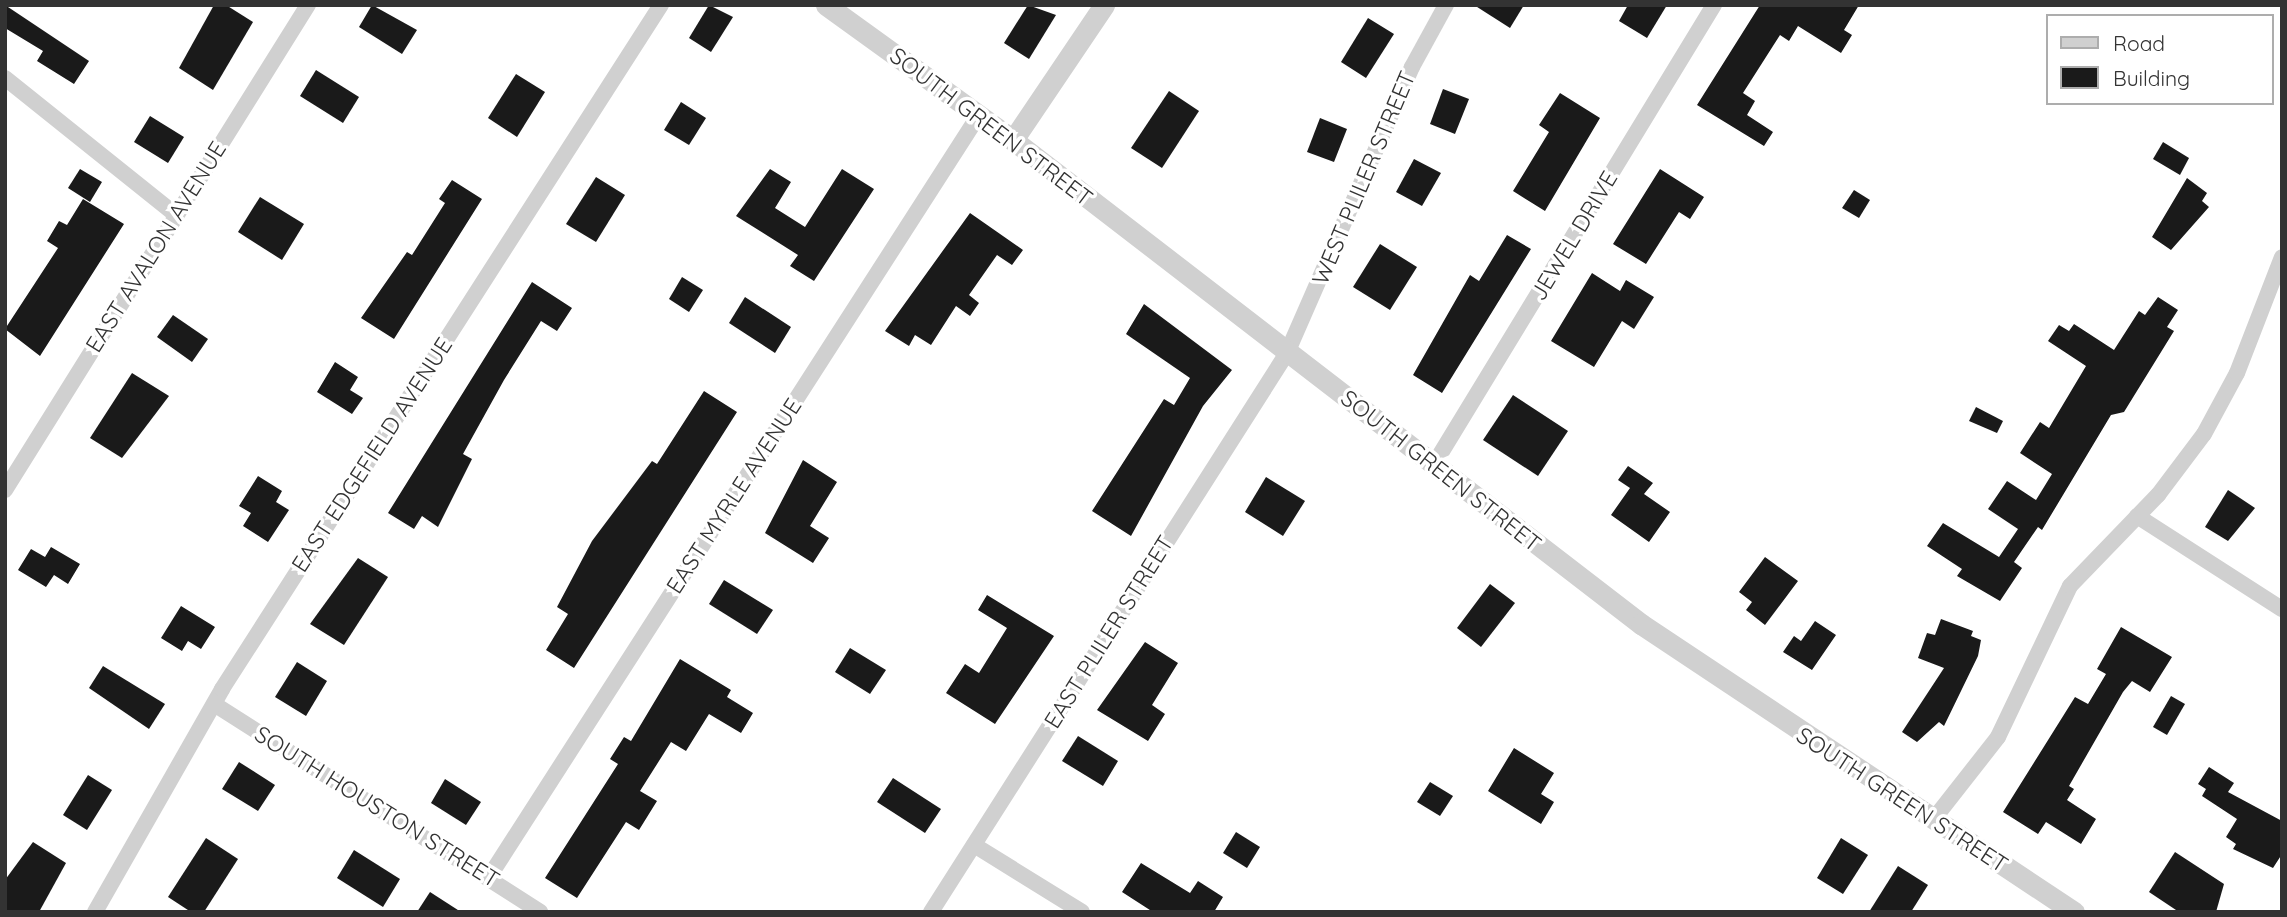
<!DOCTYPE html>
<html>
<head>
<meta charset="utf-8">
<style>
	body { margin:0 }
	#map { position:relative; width:2287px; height:917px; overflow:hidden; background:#fff; font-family:Quicksand,sans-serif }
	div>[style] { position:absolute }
	.building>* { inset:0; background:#1a1a1a }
	.minor>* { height:16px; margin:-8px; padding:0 8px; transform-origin:8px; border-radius:8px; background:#d0d0d0 }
	.tertiary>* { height:21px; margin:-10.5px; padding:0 10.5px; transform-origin:10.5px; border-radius:10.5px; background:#d0d0d0 }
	span { translate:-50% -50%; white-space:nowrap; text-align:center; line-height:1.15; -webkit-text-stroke:7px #fff; paint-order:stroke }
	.street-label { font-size:23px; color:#333 }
	.frame { position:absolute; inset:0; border:7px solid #333; pointer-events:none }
	.legend { position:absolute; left:2046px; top:14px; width:228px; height:91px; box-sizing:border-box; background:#fff; border:2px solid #adadad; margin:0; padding:9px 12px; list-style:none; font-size:21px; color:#333 }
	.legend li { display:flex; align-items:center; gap:14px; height:35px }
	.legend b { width:35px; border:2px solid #adadad }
</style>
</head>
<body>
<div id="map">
	<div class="building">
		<div style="clip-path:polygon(5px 5px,89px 61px,74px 84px,37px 61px,43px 51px,5px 28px)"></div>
		<div style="clip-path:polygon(214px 5px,226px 5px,253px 22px,213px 90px,179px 68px)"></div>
		<div style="clip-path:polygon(372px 5px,417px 30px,402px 54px,359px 27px)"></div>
		<div style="clip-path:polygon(709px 5px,733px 17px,711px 52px,689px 38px)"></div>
		<div style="clip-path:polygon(1028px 5px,1056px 15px,1029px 59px,1004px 43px)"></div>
		<div style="clip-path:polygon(1474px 5px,1524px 5px,1510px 28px)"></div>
		<div style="clip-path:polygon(1628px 5px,1667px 5px,1647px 38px,1619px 21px)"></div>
		<div style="clip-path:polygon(1760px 5px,1859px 5px,1844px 30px,1852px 35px,1841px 53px,1798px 26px,1789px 41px,1780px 35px,1743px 93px,1755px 101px,1747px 115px,1773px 132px,1764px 146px,1697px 105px)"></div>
		<div style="clip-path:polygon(1368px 18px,1394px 34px,1366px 78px,1341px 62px)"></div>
		<div style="clip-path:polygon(316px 70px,359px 97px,343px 123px,300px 96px)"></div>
		<div style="clip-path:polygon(516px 74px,545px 92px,517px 137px,488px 118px)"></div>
		<div style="clip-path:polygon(1443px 89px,1469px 99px,1455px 134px,1430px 124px)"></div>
		<div style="clip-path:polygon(1169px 91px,1199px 111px,1162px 168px,1131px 148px)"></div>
		<div style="clip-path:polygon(1560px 93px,1600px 118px,1545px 211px,1513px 191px,1549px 132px,1539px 125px)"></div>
		<div style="clip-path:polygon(681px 102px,706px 118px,689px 145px,664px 130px)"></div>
		<div style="clip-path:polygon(150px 116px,184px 137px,168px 163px,134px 142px)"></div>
		<div style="clip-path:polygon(1320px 118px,1347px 129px,1334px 162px,1307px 152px)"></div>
		<div style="clip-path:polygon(2163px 142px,2189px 158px,2180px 175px,2153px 159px)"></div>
		<div style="clip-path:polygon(1414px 159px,1441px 173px,1422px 206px,1396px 192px)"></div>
		<div style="clip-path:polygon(80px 169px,102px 182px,90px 202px,68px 188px)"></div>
		<div style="clip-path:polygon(770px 169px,791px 182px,775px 208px,805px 227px,842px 169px,874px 189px,814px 281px,790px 266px,798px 255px,736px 216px)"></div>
		<div style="clip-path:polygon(1660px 169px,1704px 197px,1690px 219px,1679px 212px,1646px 264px,1613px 244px)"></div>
		<div style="clip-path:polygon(596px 177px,625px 195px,596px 242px,566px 224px)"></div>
		<div style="clip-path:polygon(2187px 178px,2207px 193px,2202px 201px,2209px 207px,2171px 250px,2152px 237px)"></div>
		<div style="clip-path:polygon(452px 180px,482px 199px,394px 339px,361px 318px,407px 252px,412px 255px,445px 203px,439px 199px)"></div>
		<div style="clip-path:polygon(1854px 190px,1870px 200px,1859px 218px,1842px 208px)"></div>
		<div style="clip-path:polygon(260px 197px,304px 224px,282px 260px,238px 232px)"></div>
		<div style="clip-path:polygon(83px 199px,124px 224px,40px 356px,5px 329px,58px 248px,47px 241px,59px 221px,67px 225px)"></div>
		<div style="clip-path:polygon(970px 213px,1023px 250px,1012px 265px,997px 255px,969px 295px,979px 303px,970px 316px,956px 306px,931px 345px,915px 335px,909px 346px,885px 331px)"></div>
		<div style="clip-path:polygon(1507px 235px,1531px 249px,1442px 393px,1413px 375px,1470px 275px,1479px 281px)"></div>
		<div style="clip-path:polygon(1380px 244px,1417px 267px,1390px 310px,1353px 287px)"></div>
		<div style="clip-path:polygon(1592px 273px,1620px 291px,1626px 280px,1654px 297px,1634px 329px,1622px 321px,1594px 367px,1551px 341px)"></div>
		<div style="clip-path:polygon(682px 277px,703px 290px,689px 312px,669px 299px)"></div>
		<div style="clip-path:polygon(532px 282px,572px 308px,557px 331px,541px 321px,504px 380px,463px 454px,472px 459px,438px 527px,422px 516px,414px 529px,388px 513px)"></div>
		<div style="clip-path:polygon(745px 297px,791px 327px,775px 353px,729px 323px)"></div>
		<div style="clip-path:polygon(2158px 297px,2178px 310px,2167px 327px,2174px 331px,2124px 412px,2111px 415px,2042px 530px,2038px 527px,2014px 562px,2022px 568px,2000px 601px,1957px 576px,1962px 569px,1927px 546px,1943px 523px,1999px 557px,2018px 529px,1988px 509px,2007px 481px,2036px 500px,2052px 474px,2020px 453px,2040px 422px,2049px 428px,2086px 366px,2048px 341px,2059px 325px,2069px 331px,2074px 324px,2114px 350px,2139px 311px,2145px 315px)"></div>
		<div style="clip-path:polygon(1144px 304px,1232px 370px,1203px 406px,1131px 536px,1092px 511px,1164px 399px,1174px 405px,1190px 378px,1126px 334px)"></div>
		<div style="clip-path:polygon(173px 315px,208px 339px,192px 362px,157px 337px)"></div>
		<div style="clip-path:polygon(335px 362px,358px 377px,350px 390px,363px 398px,352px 414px,317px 392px)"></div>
		<div style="clip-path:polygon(132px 373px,169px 396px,122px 458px,90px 438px)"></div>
		<div style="clip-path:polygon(704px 391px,737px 412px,574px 668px,546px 650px,568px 614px,557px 607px,592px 541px,652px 461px,657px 464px)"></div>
		<div style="clip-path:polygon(1513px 395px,1568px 431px,1538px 476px,1483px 440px)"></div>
		<div style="clip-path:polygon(1976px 407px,2003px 421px,1997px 433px,1969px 421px)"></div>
		<div style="clip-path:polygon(803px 460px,837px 482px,810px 526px,829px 538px,813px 563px,765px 533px)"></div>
		<div style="clip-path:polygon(1628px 466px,1653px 483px,1644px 494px,1670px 512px,1649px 542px,1611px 515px,1630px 488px,1618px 480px)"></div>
		<div style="clip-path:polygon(258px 476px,282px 491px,276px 502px,289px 510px,268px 542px,243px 526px,251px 513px,239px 506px)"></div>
		<div style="clip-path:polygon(1266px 477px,1305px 501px,1283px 536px,1245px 512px)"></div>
		<div style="clip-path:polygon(2228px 490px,2255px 508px,2228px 541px,2205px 527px)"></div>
		<div style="clip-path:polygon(51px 547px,80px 564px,68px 584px,54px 575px,46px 587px,18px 570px,31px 549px,45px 557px)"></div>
		<div style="clip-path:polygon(1765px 557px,1798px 581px,1765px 625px,1746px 610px,1752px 602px,1739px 592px)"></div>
		<div style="clip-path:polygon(358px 558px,388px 577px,344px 645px,310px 624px)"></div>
		<div style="clip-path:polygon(724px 580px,773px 610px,757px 634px,709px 604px)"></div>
		<div style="clip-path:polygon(1490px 584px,1515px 603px,1481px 647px,1457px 628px)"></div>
		<div style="clip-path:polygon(987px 595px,1054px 636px,995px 724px,946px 693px,965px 664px,979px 673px,1007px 628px,978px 610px)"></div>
		<div style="clip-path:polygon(181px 606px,215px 627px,201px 649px,188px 641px,182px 651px,161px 638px)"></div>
		<div style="clip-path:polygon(1941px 619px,1973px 631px,1971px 636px,1981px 640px,1978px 656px,1944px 726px,1939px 722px,1917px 742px,1902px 732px,1944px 668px,1918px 658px,1927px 633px,1935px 635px)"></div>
		<div style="clip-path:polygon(1815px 621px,1836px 635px,1812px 670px,1783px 652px,1794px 636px,1801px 641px)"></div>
		<div style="clip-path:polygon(2121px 627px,2172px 657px,2150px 692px,2132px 681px,2123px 692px,2069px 786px,2074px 789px,2067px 800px,2096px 819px,2081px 844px,2046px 822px,2038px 834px,2003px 812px,2075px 697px,2088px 704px,2106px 674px,2097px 669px)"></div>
		<div style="clip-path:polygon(1145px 642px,1178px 663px,1152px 705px,1165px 714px,1148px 741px,1097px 710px)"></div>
		<div style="clip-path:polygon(850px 648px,886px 670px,870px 694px,835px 672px)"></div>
		<div style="clip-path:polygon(680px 659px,731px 690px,727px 697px,753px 713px,741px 733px,709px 714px,686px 751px,671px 742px,640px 791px,657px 801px,639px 830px,626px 822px,577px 898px,545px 878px,618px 764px,610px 759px,624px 737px,631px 741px)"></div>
		<div style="clip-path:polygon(297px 662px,327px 681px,306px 716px,275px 697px)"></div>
		<div style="clip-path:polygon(103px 666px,165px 704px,149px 729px,89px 688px)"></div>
		<div style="clip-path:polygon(2171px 696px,2185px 704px,2167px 735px,2153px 727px)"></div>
		<div style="clip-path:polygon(1078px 736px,1118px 761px,1103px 786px,1062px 761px)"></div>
		<div style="clip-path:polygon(1514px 748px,1554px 773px,1541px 794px,1554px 802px,1541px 824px,1488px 791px)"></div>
		<div style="clip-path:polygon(239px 762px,275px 785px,258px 811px,222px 789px)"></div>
		<div style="clip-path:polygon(2209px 767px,2234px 783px,2228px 792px,2282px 821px,2282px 854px,2273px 868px,2233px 849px,2236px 844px,2226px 837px,2237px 819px,2202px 796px,2206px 789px,2198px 784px)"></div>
		<div style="clip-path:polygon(88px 775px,112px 790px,87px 830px,63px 815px)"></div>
		<div style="clip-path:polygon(893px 778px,941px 809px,925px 833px,877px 802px)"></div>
		<div style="clip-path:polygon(445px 779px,481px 802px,466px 825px,431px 803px)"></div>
		<div style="clip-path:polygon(1430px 782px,1453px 796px,1440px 816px,1417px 802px)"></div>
		<div style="clip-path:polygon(1236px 832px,1260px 847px,1247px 868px,1223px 853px)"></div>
		<div style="clip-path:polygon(206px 838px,238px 859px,204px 912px,191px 912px,168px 897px)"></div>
		<div style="clip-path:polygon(1841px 838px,1868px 855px,1843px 894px,1817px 878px)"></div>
		<div style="clip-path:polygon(33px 842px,66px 863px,39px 912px,5px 912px,5px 880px)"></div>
		<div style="clip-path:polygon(354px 850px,400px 879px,383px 907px,337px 878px)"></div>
		<div style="clip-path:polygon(2175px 852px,2224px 884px,2216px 912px,2179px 912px,2149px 892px)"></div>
		<div style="clip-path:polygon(1141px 863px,1190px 893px,1198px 881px,1223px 897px,1214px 912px,1153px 912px,1122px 892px)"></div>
		<div style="clip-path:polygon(1898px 866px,1928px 885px,1911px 912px,1869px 912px)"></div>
		<div style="clip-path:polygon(430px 892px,461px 912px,417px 912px)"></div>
	</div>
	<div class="minor">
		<div style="left:5px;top:78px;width:218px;rotate:38.7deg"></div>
		<div style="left:1433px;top:466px;width:540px;rotate:-58.64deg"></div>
		<div style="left:5px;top:490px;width:572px;rotate:-58.01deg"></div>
		<div style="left:2137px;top:516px;width:172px;rotate:32.7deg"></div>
		<div style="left:214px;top:704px;width:387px;rotate:32.5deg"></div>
		<div style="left:1933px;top:820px;width:105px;rotate:-51.9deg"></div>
		<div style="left:1998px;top:737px;width:167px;rotate:-64.5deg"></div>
		<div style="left:2070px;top:586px;width:127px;rotate:-46deg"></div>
		<div style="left:2158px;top:495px;width:76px;rotate:-53deg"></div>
		<div style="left:2204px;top:434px;width:69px;rotate:-61.6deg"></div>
		<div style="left:2237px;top:373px;width:124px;rotate:-68.8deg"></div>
		<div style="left:974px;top:845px;width:127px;rotate:31.8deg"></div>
		<div style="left:489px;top:877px;width:906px;rotate:-57.26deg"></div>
		<div style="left:95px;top:912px;width:257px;rotate:-60.3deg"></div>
		<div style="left:222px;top:689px;width:813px;rotate:-57.31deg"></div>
		<div style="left:931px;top:912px;width:663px;rotate:-57.51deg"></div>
		<div style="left:1287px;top:353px;width:312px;rotate:-66.4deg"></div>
		<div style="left:1412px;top:67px;width:71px;rotate:-61.3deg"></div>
	</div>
	<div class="tertiary">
		<div style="left:826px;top:5px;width:231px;rotate:35.8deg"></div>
		<div style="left:1013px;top:140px;width:793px;rotate:37.62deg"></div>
		<div style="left:1641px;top:624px;width:520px;rotate:33.63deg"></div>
		<div style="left:1013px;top:140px;width:163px;rotate:-56deg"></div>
	</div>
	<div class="street-label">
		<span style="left:991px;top:127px;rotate:37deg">SOUTH GREEN STREET</span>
		<span style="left:1364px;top:178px;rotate:-67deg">WEST PLILER STREET</span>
		<span style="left:1574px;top:236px;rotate:-59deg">JEWEL DRIVE</span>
		<span style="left:156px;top:247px;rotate:-58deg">EAST AVALON AVENUE</span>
		<span style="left:372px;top:455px;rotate:-57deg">EAST EDGEFIELD AVENUE</span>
		<span style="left:1441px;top:471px;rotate:38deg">SOUTH GREEN STREET</span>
		<span style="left:734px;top:496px;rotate:-57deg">EAST MYRLE AVENUE</span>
		<span style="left:1109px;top:632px;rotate:-58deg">EAST PLILER STREET</span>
		<span style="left:1902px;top:800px;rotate:33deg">SOUTH GREEN STREET</span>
		<span style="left:377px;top:807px;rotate:32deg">SOUTH HOUSTON STREET</span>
	</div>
	<div class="frame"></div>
	<ul class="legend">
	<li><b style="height:9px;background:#d0d0d0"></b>Road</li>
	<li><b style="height:19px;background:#1a1a1a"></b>Building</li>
	</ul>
</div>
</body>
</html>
